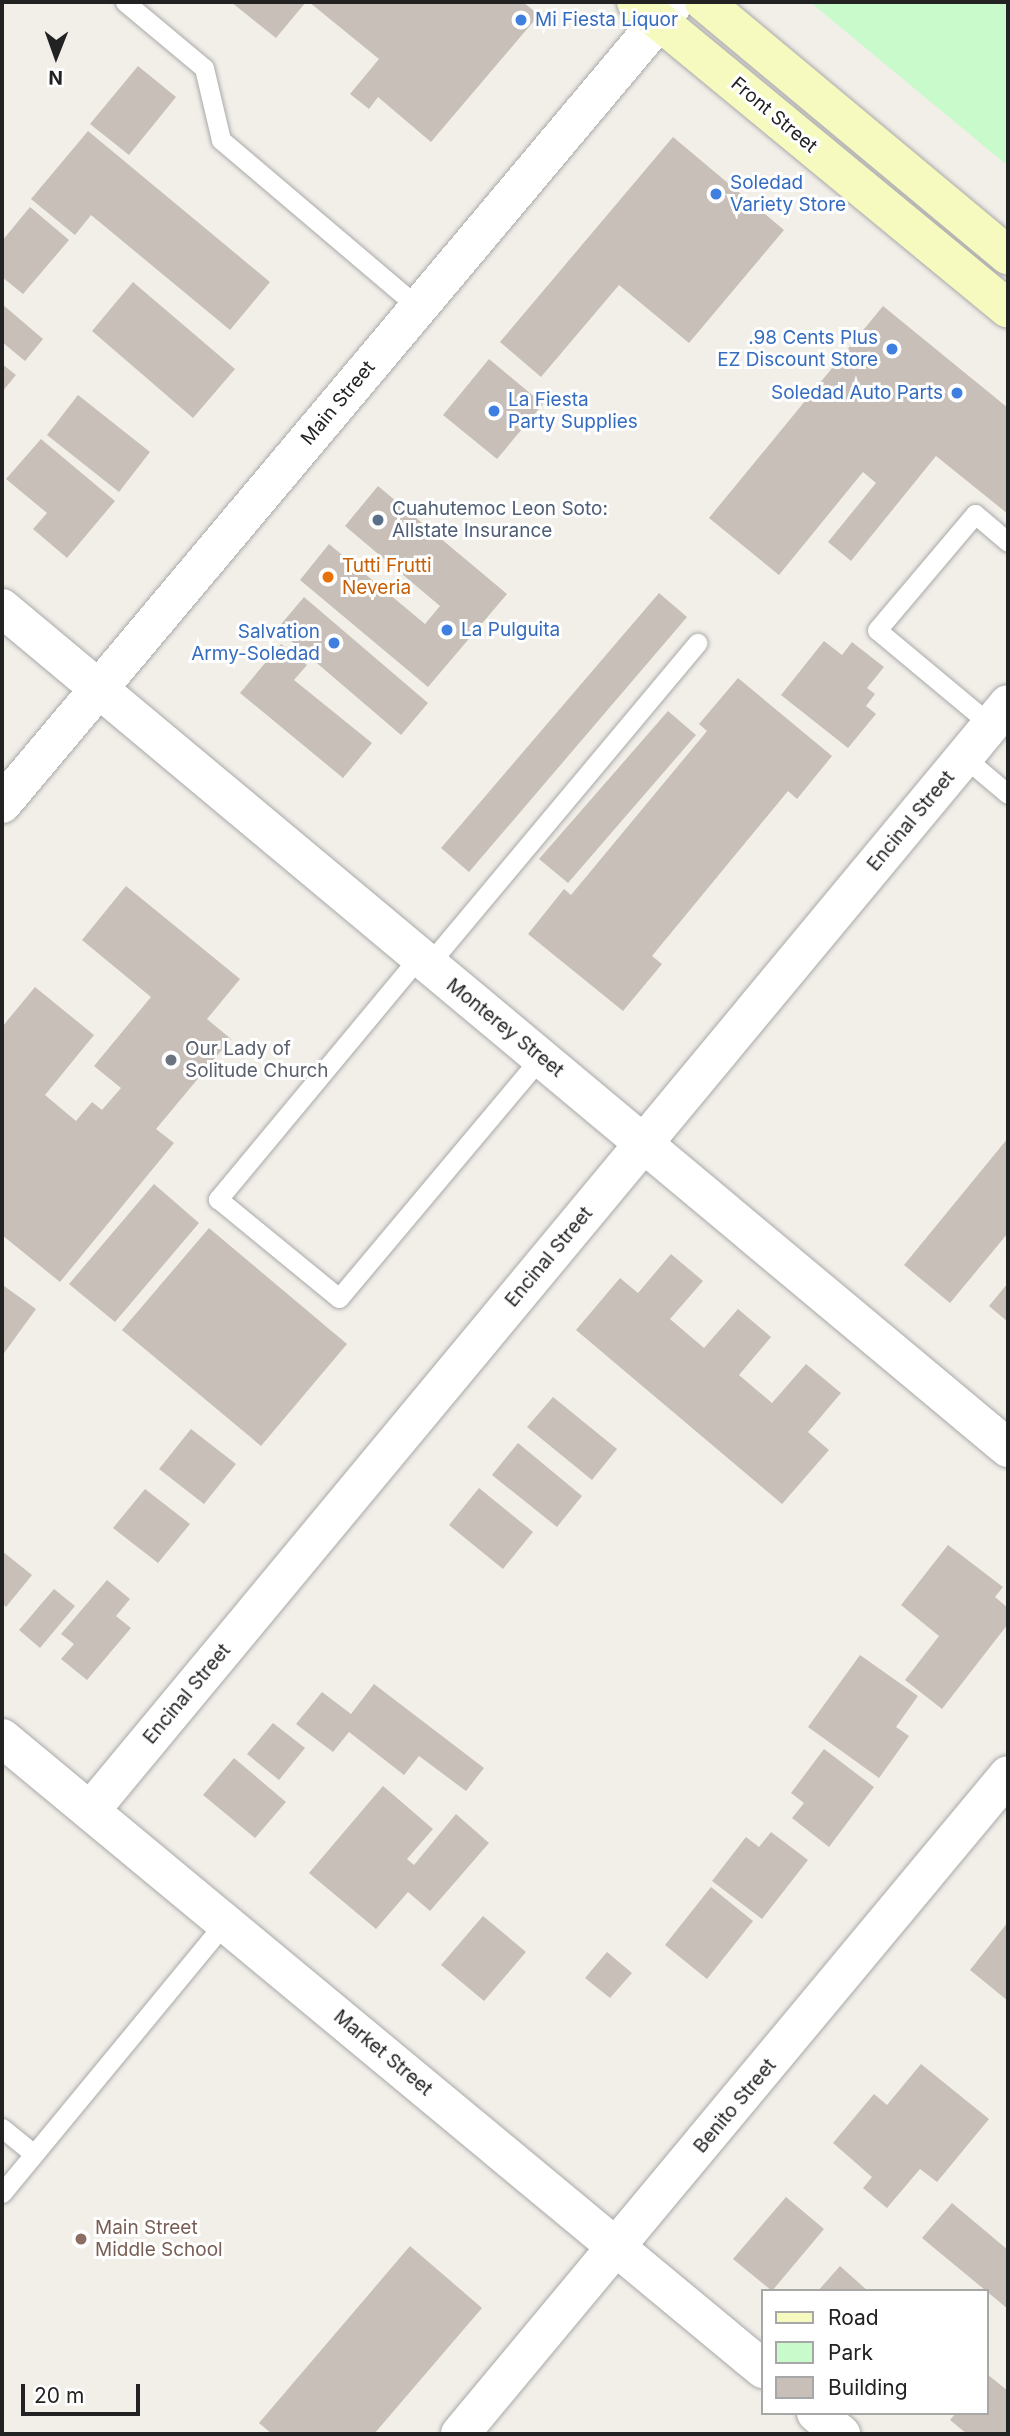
<!DOCTYPE html>
<html>
<head>
<meta charset="utf-8">
<style>
	body { margin:0 }
	#map { position:relative; width:1010px; height:2436px; overflow:hidden; background:#f2efe9; font-family:Inter,sans-serif }
	div>[style] { position:absolute }
	.park>* { inset:0; background:#c8facc }
	.building>* { inset:0; background:#c7bfb8 }
	.roads { filter:drop-shadow(0 0 2px #a9a9a9) drop-shadow(0 0 2px #a9a9a9) }
	.service>* { height:19px; margin:-9.5px; padding:0 9.5px; transform-origin:9.5px; border-radius:9.5px; background:#fff }
	.minor>* { height:38px; margin:-19px; padding:0 19px; transform-origin:19px; border-radius:19px; background:#fff }
	.tertiary>* { height:38px; margin:-19px; padding:0 19px; transform-origin:19px; border-radius:19px; background:#fff }
	.secondary>* { height:38px; margin:-19px; padding:0 19px; transform-origin:19px; border-radius:19px; background:#f7fabf }
	.dots>* { width:19px; height:19px; translate:-50% -50%; box-sizing:border-box; border:4px solid #fff; border-radius:50% }
	span { translate:-50% -50%; white-space:nowrap; text-align:center; line-height:1.15; -webkit-text-stroke:6px #fff; paint-order:stroke }
	.shop-label { font-size:19px; color:#366cbe }
	.left { translate:0 -50%; text-align:left }
	.right { translate:-100% -50%; text-align:right }
	.street-label { font-size:19px; color:#222 }
	.service-label { font-size:19px; color:#4e5e75 }
	.food-label { font-size:19px; color:#c56008 }
	.worship-label { font-size:19px; color:#5b616d }
	.education-label { font-size:19px; color:#785e54 }
	.frame { position:absolute; inset:0; border:4px solid #222; pointer-events:none }
	.legend { position:absolute; left:761px; top:2289px; width:228px; height:126px; box-sizing:border-box; background:#fff; border:2px solid #a7a7a7; margin:0; padding:9px 12px; list-style:none; font-size:21px; color:#222 }
	.legend li { display:flex; align-items:center; gap:14px; height:35px }
	.legend b { width:35px; border:2px solid #a7a7a7 }
	.north { position:absolute; left:21px; top:21px; width:70px; height:70px; -webkit-text-stroke:5px #fff; paint-order:stroke; rotate:181deg; font-size:19px; font-weight:700; line-height:28px; text-align:center; color:#222 }
	.north::after { content:''; display:block; margin:auto; width:24px; height:32px; background:#222; clip-path:polygon(50% 0,100% 100%,50% 72%,0 100%) }
	.scale { position:absolute; left:21px; top:2384px; width:119px; height:32px; box-sizing:border-box; border:4px solid #222; border-top:0; padding-left:9px; font-size:21px; line-height:24px; white-space:nowrap; color:#222; -webkit-text-stroke:5px #fff; paint-order:stroke }
</style>
</head>
<body>
<div id="map">
	<div class="park">
		<div style="clip-path:polygon(810px 2px,1008px 2px,1008px 166px)"></div>
	</div>
	<div class="building">
		<div style="clip-path:polygon(231px 2px,306px 2px,276px 38px)"></div>
		<div style="clip-path:polygon(309px 2px,523px 2px,539px 15px,431px 142px,378px 97px,369px 109px,350px 94px,379px 59px)"></div>
		<div style="clip-path:polygon(138px 66px,176px 97px,129px 155px,90px 124px)"></div>
		<div style="clip-path:polygon(88px 131px,270px 282px,230px 330px,91px 215px,75px 235px,31px 199px)"></div>
		<div style="clip-path:polygon(673px 137px,784px 230px,689px 343px,619px 285px,541px 377px,500px 342px)"></div>
		<div style="clip-path:polygon(30px 207px,69px 240px,23px 294px,2px 277px,2px 241px)"></div>
		<div style="clip-path:polygon(133px 282px,235px 369px,193px 418px,92px 331px)"></div>
		<div style="clip-path:polygon(2px 304px,43px 339px,25px 361px,2px 342px)"></div>
		<div style="clip-path:polygon(883px 306px,1008px 408px,1008px 514px,936px 456px,851px 561px,828px 542px,876px 483px,863px 472px,779px 575px,709px 518px)"></div>
		<div style="clip-path:polygon(489px 359px,543px 404px,497px 459px,443px 415px)"></div>
		<div style="clip-path:polygon(2px 364px,16px 375px,2px 392px)"></div>
		<div style="clip-path:polygon(78px 395px,150px 452px,119px 492px,47px 435px)"></div>
		<div style="clip-path:polygon(41px 439px,115px 501px,67px 558px,33px 529px,47px 513px,6px 479px)"></div>
		<div style="clip-path:polygon(378px 486px,507px 594px,428px 687px,300px 580px,329px 544px,425px 624px,440px 606px,345px 526px)"></div>
		<div style="clip-path:polygon(659px 593px,687px 617px,469px 872px,441px 848px)"></div>
		<div style="clip-path:polygon(304px 597px,428px 703px,401px 735px,277px 629px)"></div>
		<div style="clip-path:polygon(824px 641px,842px 655px,852px 642px,884px 667px,867px 688px,875px 694px,866px 706px,876px 714px,848px 748px,781px 695px)"></div>
		<div style="clip-path:polygon(281px 644px,307px 665px,294px 680px,372px 743px,343px 778px,240px 693px)"></div>
		<div style="clip-path:polygon(738px 678px,832px 756px,797px 799px,788px 791px,652px 956px,662px 964px,623px 1011px,528px 934px,564px 889px,571px 895px,707px 731px,699px 724px)"></div>
		<div style="clip-path:polygon(668px 711px,696px 735px,568px 883px,539px 859px)"></div>
		<div style="clip-path:polygon(126px 886px,240px 979px,207px 1019px,231px 1039px,156px 1129px,174px 1143px,60px 1282px,2px 1235px,2px 1027px,35px 987px,94px 1035px,45px 1095px,76px 1121px,92px 1102px,102px 1110px,121px 1088px,94px 1066px,151px 997px,82px 940px)"></div>
		<div style="clip-path:polygon(1008px 1138px,1008px 1233px,950px 1303px,904px 1265px)"></div>
		<div style="clip-path:polygon(154px 1184px,199px 1223px,115px 1322px,69px 1284px)"></div>
		<div style="clip-path:polygon(209px 1228px,347px 1344px,261px 1446px,122px 1330px)"></div>
		<div style="clip-path:polygon(671px 1254px,703px 1281px,670px 1319px,704px 1348px,738px 1309px,771px 1337px,739px 1375px,772px 1403px,806px 1364px,841px 1393px,808px 1432px,829px 1450px,782px 1504px,576px 1330px,620px 1278px,638px 1293px)"></div>
		<div style="clip-path:polygon(1008px 1283px,1008px 1322px,989px 1306px)"></div>
		<div style="clip-path:polygon(4px 1286px,36px 1309px,2px 1356px,2px 1289px)"></div>
		<div style="clip-path:polygon(553px 1397px,617px 1449px,592px 1480px,527px 1427px)"></div>
		<div style="clip-path:polygon(191px 1429px,236px 1464px,204px 1504px,159px 1469px)"></div>
		<div style="clip-path:polygon(518px 1443px,582px 1496px,557px 1527px,492px 1475px)"></div>
		<div style="clip-path:polygon(479px 1488px,533px 1532px,503px 1569px,449px 1525px)"></div>
		<div style="clip-path:polygon(145px 1489px,190px 1524px,158px 1563px,113px 1528px)"></div>
		<div style="clip-path:polygon(948px 1545px,1003px 1587px,995px 1597px,1008px 1608px,1008px 1624px,942px 1709px,905px 1680px,939px 1636px,901px 1605px)"></div>
		<div style="clip-path:polygon(2px 1551px,32px 1575px,6px 1607px,2px 1603px)"></div>
		<div style="clip-path:polygon(107px 1580px,130px 1599px,116px 1616px,131px 1628px,87px 1680px,61px 1659px,74px 1644px,61px 1634px)"></div>
		<div style="clip-path:polygon(54px 1589px,75px 1606px,40px 1648px,19px 1630px)"></div>
		<div style="clip-path:polygon(860px 1655px,918px 1696px,896px 1727px,909px 1736px,879px 1778px,808px 1727px)"></div>
		<div style="clip-path:polygon(374px 1684px,484px 1768px,466px 1791px,419px 1756px,404px 1775px,349px 1732px,333px 1752px,296px 1724px,322px 1692px,351px 1714px)"></div>
		<div style="clip-path:polygon(273px 1723px,305px 1748px,279px 1780px,247px 1754px)"></div>
		<div style="clip-path:polygon(824px 1749px,874px 1787px,829px 1847px,792px 1818px,804px 1803px,791px 1793px)"></div>
		<div style="clip-path:polygon(234px 1758px,286px 1802px,255px 1838px,203px 1795px)"></div>
		<div style="clip-path:polygon(383px 1786px,433px 1829px,407px 1859px,414px 1865px,456px 1814px,489px 1843px,430px 1911px,408px 1892px,376px 1929px,309px 1873px)"></div>
		<div style="clip-path:polygon(771px 1832px,808px 1860px,762px 1919px,712px 1881px,746px 1837px,759px 1847px)"></div>
		<div style="clip-path:polygon(711px 1887px,753px 1921px,707px 1979px,665px 1945px)"></div>
		<div style="clip-path:polygon(483px 1916px,526px 1952px,484px 2001px,441px 1965px)"></div>
		<div style="clip-path:polygon(1008px 1922px,1008px 2001px,970px 1970px)"></div>
		<div style="clip-path:polygon(607px 1952px,632px 1973px,610px 1998px,585px 1978px)"></div>
		<div style="clip-path:polygon(921px 2064px,989px 2119px,937px 2182px,920px 2169px,887px 2208px,863px 2188px,872px 2177px,833px 2143px,874px 2094px,887px 2105px)"></div>
		<div style="clip-path:polygon(786px 2197px,824px 2229px,772px 2291px,733px 2259px)"></div>
		<div style="clip-path:polygon(952px 2203px,1008px 2250px,1008px 2309px,922px 2238px)"></div>
		<div style="clip-path:polygon(410px 2246px,482px 2308px,374px 2434px,272px 2434px,259px 2423px)"></div>
		<div style="clip-path:polygon(840px 2266px,868px 2291px,818px 2291px)"></div>
		<div style="clip-path:polygon(987px 2374px,1008px 2391px,1008px 2434px,967px 2434px,950px 2420px,956px 2413px,987px 2413px)"></div>
	</div>
	<div class="roads">
		<div class="service">
			<div style="left:125px;top:2px;width:103px;rotate:39.9deg"></div>
			<div style="left:204px;top:68px;width:74px;rotate:76.7deg"></div>
			<div style="left:221px;top:140px;width:258px;rotate:40.3deg"></div>
			<div style="left:991px;top:725px;width:148px;rotate:-140.2deg"></div>
			<div style="left:877px;top:630px;width:152px;rotate:-49.8deg"></div>
			<div style="left:975px;top:514px;width:43px;rotate:40.3deg"></div>
			<div style="left:964px;top:757px;width:57px;rotate:40.1deg"></div>
			<div style="left:419px;top:957px;width:315px;rotate:129.7deg"></div>
			<div style="left:218px;top:1199px;width:156px;rotate:39.3deg"></div>
			<div style="left:339px;top:1298px;width:314px;rotate:-50deg"></div>
			<div style="left:428px;top:965px;width:420px;rotate:-50.1deg"></div>
			<div style="left:2px;top:2128px;width:41px;rotate:39.1deg"></div>
			<div style="left:2px;top:2193px;width:351px;rotate:-50.5deg"></div>
		</div>
		<div class="minor">
			<div style="left:2px;top:1738px;width:989px;rotate:39.66deg"></div>
			<div style="left:90px;top:1811px;width:1438px;rotate:-50.33deg"></div>
			<div style="left:816px;top:2413px;width:33px;rotate:40deg"></div>
			<div style="left:460px;top:2434px;width:857px;rotate:-50.25deg"></div>
		</div>
		<div class="tertiary">
			<div style="left:2px;top:608px;width:1311px;rotate:39.86deg"></div>
			<div style="left:2px;top:804px;width:1047px;rotate:-50deg"></div>
		</div>
		<div class="secondary">
			<div style="left:636px;top:2px;width:482px;rotate:39.5deg"></div>
			<div style="left:704px;top:2px;width:396px;rotate:39.8deg"></div>
		</div>
	</div>
	<div class="dots">
		<div style="left:521px;top:20px;background:#3f7fe0"></div>
		<div style="left:716px;top:194px;background:#3f7fe0"></div>
		<div style="left:892px;top:349px;background:#3f7fe0"></div>
		<div style="left:957px;top:393px;background:#3f7fe0"></div>
		<div style="left:494px;top:411px;background:#3f7fe0"></div>
		<div style="left:378px;top:520px;background:#5c6f8a"></div>
		<div style="left:328px;top:577px;background:#e8710a"></div>
		<div style="left:447px;top:630px;background:#3f7fe0"></div>
		<div style="left:334px;top:643px;background:#3f7fe0"></div>
		<div style="left:171px;top:1060px;background:#6b7280"></div>
		<div style="left:81px;top:2239px;background:#8d6e63"></div>
	</div>
	<div class="shop-label">
		<span class="left" style="left:535px;top:20px">Mi Fiesta Liquor</span>
		<span class="left" style="left:730px;top:194px">Soledad<br>Variety Store</span>
		<span class="right" style="left:878px;top:349px">.98 Cents Plus<br>EZ Discount Store</span>
		<span class="right" style="left:943px;top:393px">Soledad Auto Parts</span>
		<span class="left" style="left:508px;top:411px">La Fiesta<br>Party Supplies</span>
		<span class="left" style="left:461px;top:630px">La Pulguita</span>
		<span class="right" style="left:320px;top:643px">Salvation<br>Army-Soledad</span>
	</div>
	<div class="street-label">
		<span style="left:774px;top:115px;rotate:40deg">Front Street</span>
		<span style="left:338px;top:403px;rotate:-50deg">Main Street</span>
		<span style="left:911px;top:821px;rotate:-50deg">Encinal Street</span>
		<span style="left:505px;top:1028px;rotate:39deg">Monterey Street</span>
		<span style="left:549px;top:1257px;rotate:-50deg">Encinal Street</span>
		<span style="left:187px;top:1694px;rotate:-50deg">Encinal Street</span>
		<span style="left:383px;top:2053px;rotate:40deg">Market Street</span>
		<span style="left:735px;top:2106px;rotate:-50deg">Benito Street</span>
	</div>
	<div class="service-label">
		<span class="left" style="left:392px;top:520px">Cuahutemoc Leon Soto:<br>Allstate Insurance</span>
	</div>
	<div class="food-label">
		<span class="left" style="left:342px;top:577px">Tutti Frutti<br>Neveria</span>
	</div>
	<div class="worship-label">
		<span class="left" style="left:185px;top:1060px">Our Lady of<br>Solitude Church</span>
	</div>
	<div class="education-label">
		<span class="left" style="left:95px;top:2239px">Main Street<br>Middle School</span>
	</div>
	<div class="frame"></div>
	<ul class="legend">
	<li><b style="height:9px;background:#f7fabf"></b>Road</li>
	<li><b style="height:19px;background:#c8facc"></b>Park</li>
	<li><b style="height:19px;background:#c7bfb8"></b>Building</li>
	</ul>
	<div class="north">N</div>
	<div class="scale">20 m</div>
</div>
</body>
</html>
